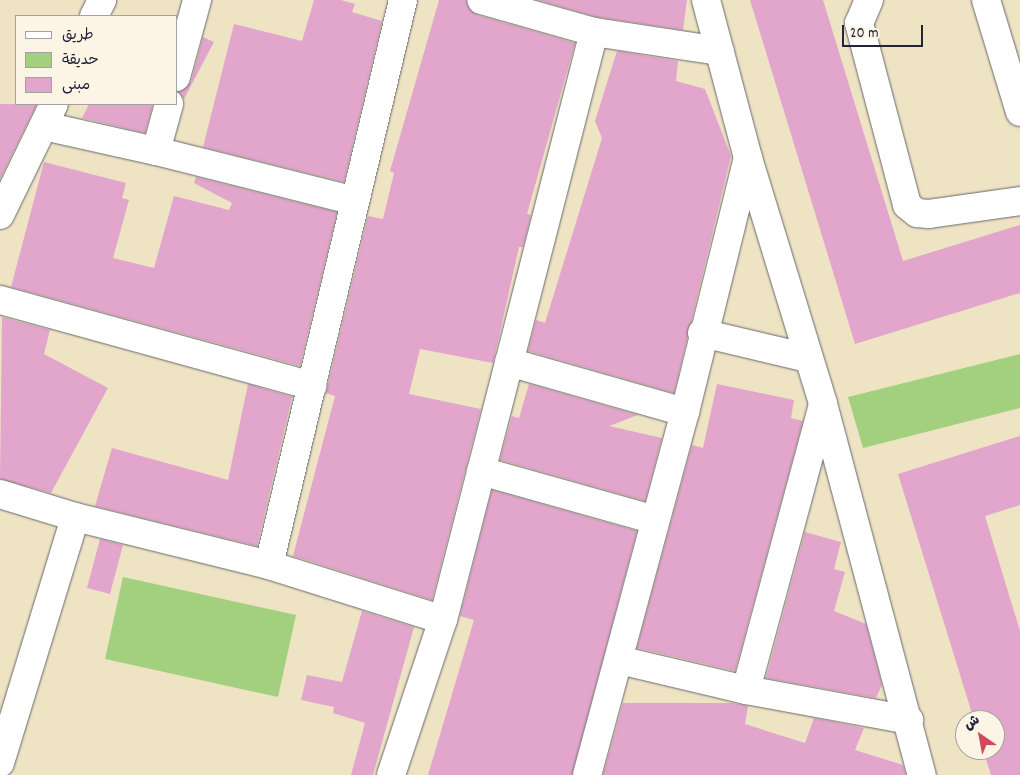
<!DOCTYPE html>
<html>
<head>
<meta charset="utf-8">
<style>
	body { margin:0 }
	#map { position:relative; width:1020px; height:775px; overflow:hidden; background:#eee4c4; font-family:Dekko,"Playpen Sans Arabic",sans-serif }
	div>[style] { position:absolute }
	.green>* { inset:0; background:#a2d07e }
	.building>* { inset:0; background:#e2a5cc }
	.roads { filter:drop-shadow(0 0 1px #69666b) drop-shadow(0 0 1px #69666b) }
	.street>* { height:28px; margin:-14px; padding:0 14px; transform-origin:14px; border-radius:14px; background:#fff }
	span { translate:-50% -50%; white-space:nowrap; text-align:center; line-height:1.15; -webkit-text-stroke:4px #fcf5e5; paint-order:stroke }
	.legend { position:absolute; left:15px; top:15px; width:162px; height:90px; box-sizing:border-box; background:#fcf5e5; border:1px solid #a5a1a1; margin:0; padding:6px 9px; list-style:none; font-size:15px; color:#22223b }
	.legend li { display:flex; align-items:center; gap:10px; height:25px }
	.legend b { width:25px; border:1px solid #a5a1a1 }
	.north { position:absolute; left:955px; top:710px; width:50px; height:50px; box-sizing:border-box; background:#fcf5e5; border:1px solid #a5a1a1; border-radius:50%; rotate:327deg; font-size:14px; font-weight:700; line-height:20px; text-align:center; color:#22223b }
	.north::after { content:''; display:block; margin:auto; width:18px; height:22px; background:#d1495b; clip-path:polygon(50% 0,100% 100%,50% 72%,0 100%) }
	.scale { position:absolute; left:842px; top:25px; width:81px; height:22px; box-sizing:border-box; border:2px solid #22223b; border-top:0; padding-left:6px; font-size:15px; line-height:18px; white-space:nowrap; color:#22223b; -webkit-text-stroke:4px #fcf5e5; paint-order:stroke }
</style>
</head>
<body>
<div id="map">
	<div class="green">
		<div style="clip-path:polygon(1020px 354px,1020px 408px,863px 448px,848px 397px)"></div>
		<div style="clip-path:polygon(123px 577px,296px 615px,278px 697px,105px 659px)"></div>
	</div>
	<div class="building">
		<div style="clip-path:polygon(314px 0,341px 0,355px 4px,352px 12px,382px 21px,344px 182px,203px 147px,234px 24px,302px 41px)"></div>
		<div style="clip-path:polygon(439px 0,466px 0,470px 10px,477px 15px,575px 43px,527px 214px,531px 215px,523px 247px,519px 247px,493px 363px,420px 349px,409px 394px,481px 409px,432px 600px,293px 556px,335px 396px,326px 393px,368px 216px,383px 219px,394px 173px,390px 171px)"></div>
		<div style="clip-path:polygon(538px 0,687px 0,683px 30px,597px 17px)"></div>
		<div style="clip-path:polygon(750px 0,823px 0,903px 261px,1020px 225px,1020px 293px,855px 344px)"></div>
		<div style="clip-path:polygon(203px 37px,214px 42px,184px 99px,179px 92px,191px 82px)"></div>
		<div style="clip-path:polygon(617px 51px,678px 61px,676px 81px,705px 89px,731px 156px,674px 393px,528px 351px,536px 320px,545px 323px,602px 138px,595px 121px)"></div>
		<div style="clip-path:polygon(0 104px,37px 104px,0 179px)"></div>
		<div style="clip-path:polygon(89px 104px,153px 104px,145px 133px,82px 118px)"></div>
		<div style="clip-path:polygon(44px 162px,126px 183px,122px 198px,129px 200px,113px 258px,154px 268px,174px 196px,229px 210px,232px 203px,194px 183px,196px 177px,337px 212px,300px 366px,11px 287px)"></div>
		<div style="clip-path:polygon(2px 317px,50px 330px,44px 354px,108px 388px,51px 493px,0 479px)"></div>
		<div style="clip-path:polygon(248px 384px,292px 397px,257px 546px,95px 506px,112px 448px,228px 480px)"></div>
		<div style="clip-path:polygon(529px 384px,638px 415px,609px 426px,662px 438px,645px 501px,500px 460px,512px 416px,519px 418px)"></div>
		<div style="clip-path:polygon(717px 384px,794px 400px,791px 418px,803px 421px,735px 671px,637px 648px,692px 445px,703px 448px)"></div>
		<div style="clip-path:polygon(1020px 436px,1020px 505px,985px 516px,1020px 631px,1020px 775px,991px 775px,983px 750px,995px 750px,995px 720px,974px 720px,898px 474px)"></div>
		<div style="clip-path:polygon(492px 490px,637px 531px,572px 775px,428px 775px,474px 620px,460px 616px)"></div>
		<div style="clip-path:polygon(805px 532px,841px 542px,834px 569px,845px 572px,834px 611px,866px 624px,882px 685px,876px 698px,766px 678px)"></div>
		<div style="clip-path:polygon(100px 539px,123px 545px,110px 594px,87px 588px)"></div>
		<div style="clip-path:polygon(362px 611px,414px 627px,373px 775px,351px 775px,365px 723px,333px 713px,334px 707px,301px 700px,307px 675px,342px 682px)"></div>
		<div style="clip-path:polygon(623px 703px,732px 703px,748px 706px,745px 724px,805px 743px,814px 718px,864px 728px,855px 750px,903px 765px,906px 775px,603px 775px)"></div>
	</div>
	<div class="roads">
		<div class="street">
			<div style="left:706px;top:0;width:163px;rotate:75.1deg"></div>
			<div style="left:748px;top:158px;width:257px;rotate:73deg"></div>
			<div style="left:823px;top:404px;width:384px;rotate:75.1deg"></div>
			<div style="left:869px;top:0;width:25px;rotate:113deg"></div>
			<div style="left:859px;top:23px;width:188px;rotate:75.2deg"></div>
			<div style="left:907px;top:205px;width:13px;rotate:39deg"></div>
			<div style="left:917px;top:213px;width:12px;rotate:5deg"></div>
			<div style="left:929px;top:214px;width:92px;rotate:-8.1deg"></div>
			<div style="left:986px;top:0;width:117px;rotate:73.1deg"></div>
			<div style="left:94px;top:16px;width:18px;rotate:-63deg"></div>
			<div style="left:594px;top:32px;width:127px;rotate:8.6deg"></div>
			<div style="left:176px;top:77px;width:80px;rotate:-74.7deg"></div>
			<div style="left:44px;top:126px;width:115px;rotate:12.6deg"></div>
			<div style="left:156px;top:151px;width:205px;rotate:14.1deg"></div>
			<div style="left:156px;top:151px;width:49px;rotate:-74.5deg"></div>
			<div style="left:0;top:215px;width:123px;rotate:-64.1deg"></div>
			<div style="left:0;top:300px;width:324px;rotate:15.4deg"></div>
			<div style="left:702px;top:333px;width:109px;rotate:13.3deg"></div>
			<div style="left:509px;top:362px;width:183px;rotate:15.9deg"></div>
			<div style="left:481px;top:471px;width:181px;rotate:15.7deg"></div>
			<div style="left:0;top:494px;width:78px;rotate:17deg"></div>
			<div style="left:269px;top:565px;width:182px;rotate:17.5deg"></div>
			<div style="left:619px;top:660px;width:130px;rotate:13.3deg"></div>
			<div style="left:746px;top:690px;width:166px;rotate:10.4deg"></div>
			<div style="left:746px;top:690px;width:295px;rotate:-74.9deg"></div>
			<div style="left:0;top:763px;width:257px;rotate:-73deg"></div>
			<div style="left:75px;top:517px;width:200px;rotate:13.9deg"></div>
			<div style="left:269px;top:565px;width:581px;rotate:-76.66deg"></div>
			<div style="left:391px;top:775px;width:163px;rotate:-71.5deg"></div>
			<div style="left:443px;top:620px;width:607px;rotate:-75.6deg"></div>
			<div style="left:594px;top:32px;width:117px;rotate:-164.2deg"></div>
			<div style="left:587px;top:775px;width:376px;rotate:-74.9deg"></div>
			<div style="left:685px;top:412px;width:262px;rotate:-76.1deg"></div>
		</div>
	</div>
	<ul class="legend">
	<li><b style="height:6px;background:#fff"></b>طريق</li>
	<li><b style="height:14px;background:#a2d07e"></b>حديقة</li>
	<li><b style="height:14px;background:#e2a5cc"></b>مبنى</li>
	</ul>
	<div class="north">ش</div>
	<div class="scale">20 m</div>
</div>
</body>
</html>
